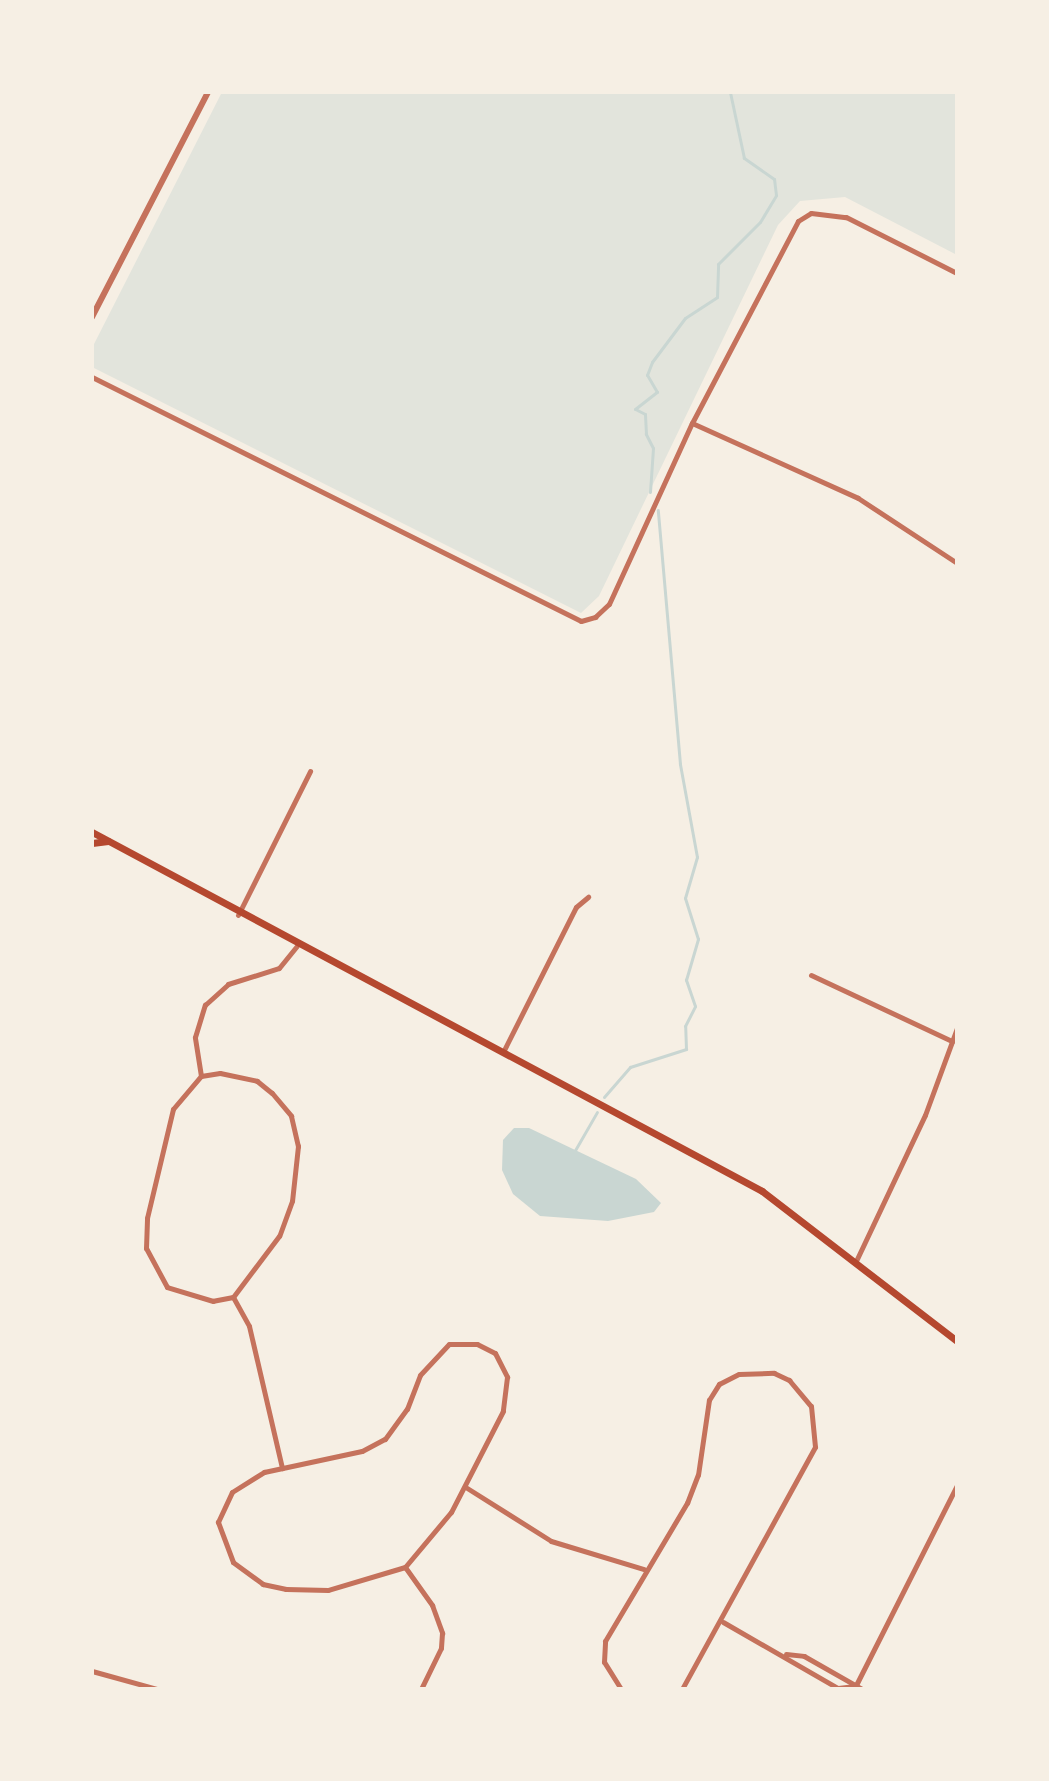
<!DOCTYPE html>
<html>
<head>
<meta charset="utf-8">
<style>
	body { margin:0 }
	#map { position:relative; width:1049px; height:1781px; overflow:hidden; background:#f6efe4; font-family:Arial,sans-serif }
	div>[style] { position:absolute }
	.green>* { inset:0; background:#e2e4dc }
	.water>* { inset:0; background:#c9d6d2 }
	.stream>* { height:3px; margin:-1.5px; padding:0 1.5px; transform-origin:1.5px; border-radius:1.5px; background:#c9d6d2 }
	.minor>* { height:5px; margin:-2.5px; padding:0 2.5px; transform-origin:2.5px; border-radius:2.5px; background:#c5725c }
	.tertiary>* { height:6px; margin:-3px; padding:0 3px; transform-origin:3px; border-radius:3px; background:#c5725c }
	.secondary>* { height:7px; margin:-3.5px; padding:0 3.5px; transform-origin:3.5px; border-radius:3.5px; background:#b5482f }
	span { translate:-50% -50%; white-space:nowrap; text-align:center; line-height:1.15; -webkit-text-stroke:8px #f6efe4; paint-order:stroke }
	.frame { position:absolute; inset:0; border:94px solid #f6efe4; pointer-events:none }
</style>
</head>
<body>
<div id="map">
	<div class="green">
		<div style="clip-path:polygon(222px 92px,957px 92px,957px 255px,845px 197px,800px 201px,778px 225px,599px 596px,581px 613px,92px 367px,92px 348px)"></div>
	</div>
	<div class="water">
		<div style="clip-path:polygon(514px 1128px,529px 1128px,636px 1179px,661px 1203px,654px 1212px,608px 1221px,540px 1216px,513px 1194px,502px 1170px,503px 1140px)"></div>
	</div>
	<div class="stream">
		<div style="left:650px;top:492px;width:44px;rotate:-86.1deg"></div>
		<div style="left:653px;top:448px;width:16px;rotate:-117deg"></div>
		<div style="left:646px;top:434px;width:20px;rotate:-93deg"></div>
		<div style="left:645px;top:414px;width:11px;rotate:-153deg"></div>
		<div style="left:635px;top:409px;width:28px;rotate:-38deg"></div>
		<div style="left:657px;top:392px;width:20px;rotate:-120deg"></div>
		<div style="left:647px;top:375px;width:14px;rotate:-69deg"></div>
		<div style="left:652px;top:362px;width:55px;rotate:-53.1deg"></div>
		<div style="left:685px;top:318px;width:38px;rotate:-33deg"></div>
		<div style="left:717px;top:297px;width:33px;rotate:-88deg"></div>
		<div style="left:718px;top:264px;width:59px;rotate:-45deg"></div>
		<div style="left:760px;top:222px;width:31px;rotate:-59deg"></div>
		<div style="left:776px;top:195px;width:16px;rotate:-97deg"></div>
		<div style="left:774px;top:179px;width:37px;rotate:-145deg"></div>
		<div style="left:744px;top:158px;width:67px;rotate:-102deg"></div>
		<div style="left:604px;top:1097px;width:40px;rotate:-49deg"></div>
		<div style="left:630px;top:1067px;width:59px;rotate:-17.8deg"></div>
		<div style="left:686px;top:1049px;width:23px;rotate:-92deg"></div>
		<div style="left:685px;top:1026px;width:22px;rotate:-63deg"></div>
		<div style="left:695px;top:1006px;width:28px;rotate:-109deg"></div>
		<div style="left:686px;top:980px;width:43px;rotate:-73.7deg"></div>
		<div style="left:698px;top:939px;width:43px;rotate:-107.6deg"></div>
		<div style="left:685px;top:898px;width:43px;rotate:-73.7deg"></div>
		<div style="left:697px;top:857px;width:95px;rotate:-100.4deg"></div>
		<div style="left:680px;top:764px;width:255px;rotate:-95deg"></div>
		<div style="left:574px;top:1152px;width:46px;rotate:-60.1deg"></div>
	</div>
	<div class="minor">
		<div style="left:92px;top:377px;width:546px;rotate:26.52deg"></div>
		<div style="left:581px;top:621px;width:15px;rotate:-16deg"></div>
		<div style="left:595px;top:617px;width:19px;rotate:-43deg"></div>
		<div style="left:609px;top:604px;width:199px;rotate:-65.4deg"></div>
		<div style="left:692px;top:423px;width:228px;rotate:-62.3deg"></div>
		<div style="left:798px;top:221px;width:15px;rotate:-32deg"></div>
		<div style="left:811px;top:213px;width:35px;rotate:7deg"></div>
		<div style="left:846px;top:217px;width:124px;rotate:26.8deg"></div>
		<div style="left:692px;top:423px;width:182px;rotate:24.3deg"></div>
		<div style="left:858px;top:498px;width:118px;rotate:33.3deg"></div>
		<div style="left:238px;top:915px;width:161px;rotate:-63.4deg"></div>
		<div style="left:811px;top:975px;width:156px;rotate:25.1deg"></div>
		<div style="left:503px;top:1052px;width:162px;rotate:-63.3deg"></div>
		<div style="left:576px;top:907px;width:16px;rotate:-40deg"></div>
		<div style="left:220px;top:1073px;width:38px;rotate:12deg"></div>
		<div style="left:257px;top:1081px;width:19px;rotate:39deg"></div>
		<div style="left:272px;top:1093px;width:30px;rotate:50deg"></div>
		<div style="left:291px;top:1116px;width:31px;rotate:77deg"></div>
		<div style="left:298px;top:1146px;width:55px;rotate:96.2deg"></div>
		<div style="left:292px;top:1201px;width:37px;rotate:110deg"></div>
		<div style="left:279px;top:1236px;width:76px;rotate:127deg"></div>
		<div style="left:233px;top:1297px;width:20px;rotate:169deg"></div>
		<div style="left:213px;top:1301px;width:48px;rotate:-163.1deg"></div>
		<div style="left:167px;top:1287px;width:44px;rotate:-118.3deg"></div>
		<div style="left:146px;top:1248px;width:30px;rotate:-88deg"></div>
		<div style="left:147px;top:1218px;width:112px;rotate:-76.6deg"></div>
		<div style="left:173px;top:1109px;width:43px;rotate:-49.7deg"></div>
		<div style="left:201px;top:1076px;width:19px;rotate:-9deg"></div>
		<div style="left:201px;top:1076px;width:39px;rotate:-99deg"></div>
		<div style="left:195px;top:1037px;width:34px;rotate:-73deg"></div>
		<div style="left:205px;top:1005px;width:31px;rotate:-42deg"></div>
		<div style="left:228px;top:984px;width:53px;rotate:-17.4deg"></div>
		<div style="left:279px;top:968px;width:28px;rotate:-51deg"></div>
		<div style="left:856px;top:1261px;width:161px;rotate:-64.7deg"></div>
		<div style="left:925px;top:1115px;width:93px;rotate:-69.8deg"></div>
		<div style="left:233px;top:1297px;width:33px;rotate:61deg"></div>
		<div style="left:249px;top:1326px;width:146px;rotate:76.9deg"></div>
		<div style="left:449px;top:1344px;width:28px"></div>
		<div style="left:477px;top:1344px;width:20px;rotate:27deg"></div>
		<div style="left:495px;top:1353px;width:27px;rotate:63deg"></div>
		<div style="left:507px;top:1377px;width:34px;rotate:97deg"></div>
		<div style="left:503px;top:1411px;width:114px;rotate:117.2deg"></div>
		<div style="left:451px;top:1512px;width:72px;rotate:129.9deg"></div>
		<div style="left:405px;top:1567px;width:80px;rotate:163.4deg"></div>
		<div style="left:328px;top:1590px;width:42px;rotate:-178.6deg"></div>
		<div style="left:286px;top:1589px;width:24px;rotate:-168deg"></div>
		<div style="left:263px;top:1584px;width:37px;rotate:-144deg"></div>
		<div style="left:233px;top:1562px;width:43px;rotate:-110.6deg"></div>
		<div style="left:218px;top:1522px;width:33px;rotate:-65deg"></div>
		<div style="left:232px;top:1492px;width:38px;rotate:-32deg"></div>
		<div style="left:264px;top:1472px;width:100px;rotate:-12.1deg"></div>
		<div style="left:362px;top:1451px;width:26px;rotate:-28deg"></div>
		<div style="left:385px;top:1439px;width:37px;rotate:-54deg"></div>
		<div style="left:407px;top:1409px;width:36px;rotate:-69deg"></div>
		<div style="left:420px;top:1375px;width:42px;rotate:-46.9deg"></div>
		<div style="left:467px;top:1488px;width:99px;rotate:32.2deg"></div>
		<div style="left:551px;top:1541px;width:97px;rotate:16.8deg"></div>
		<div style="left:405px;top:1567px;width:47px;rotate:54.6deg"></div>
		<div style="left:432px;top:1605px;width:30px;rotate:70deg"></div>
		<div style="left:442px;top:1633px;width:15px;rotate:94deg"></div>
		<div style="left:441px;top:1648px;width:46px;rotate:116deg"></div>
		<div style="left:723px;top:1622px;width:133px;rotate:29.9deg"></div>
		<div style="left:838px;top:1688px;width:17px;rotate:-7deg"></div>
		<div style="left:786px;top:1654px;width:18px;rotate:6deg"></div>
		<div style="left:804px;top:1656px;width:67px;rotate:29.6deg"></div>
		<div style="left:92px;top:1671px;width:67px;rotate:15.5deg"></div>
		<div style="left:621px;top:1689px;width:32px;rotate:-122deg"></div>
		<div style="left:604px;top:1662px;width:21px;rotate:-87deg"></div>
		<div style="left:605px;top:1641px;width:161px;rotate:-59.3deg"></div>
		<div style="left:687px;top:1503px;width:30px;rotate:-69deg"></div>
		<div style="left:698px;top:1475px;width:76px;rotate:-81.7deg"></div>
		<div style="left:709px;top:1400px;width:19px;rotate:-58deg"></div>
		<div style="left:719px;top:1384px;width:22px;rotate:-27deg"></div>
		<div style="left:739px;top:1374px;width:35px;rotate:-2deg"></div>
		<div style="left:774px;top:1373px;width:17px;rotate:25deg"></div>
		<div style="left:789px;top:1380px;width:34px;rotate:50deg"></div>
		<div style="left:811px;top:1406px;width:41px;rotate:84.4deg"></div>
		<div style="left:815px;top:1447px;width:276px;rotate:118.8deg"></div>
		<div style="left:854px;top:1689px;width:229px;rotate:-63.2deg"></div>
	</div>
	<div class="tertiary">
		<div style="left:92px;top:317px;width:253px;rotate:-62.7deg"></div>
	</div>
	<div class="secondary">
		<div style="left:92px;top:832px;width:760px;rotate:28.18deg"></div>
		<div style="left:762px;top:1191px;width:246px;rotate:37.6deg"></div>
		<div style="left:92px;top:843px;width:16px;rotate:-7deg"></div>
	</div>
	<div class="frame"></div>
</div>
</body>
</html>
